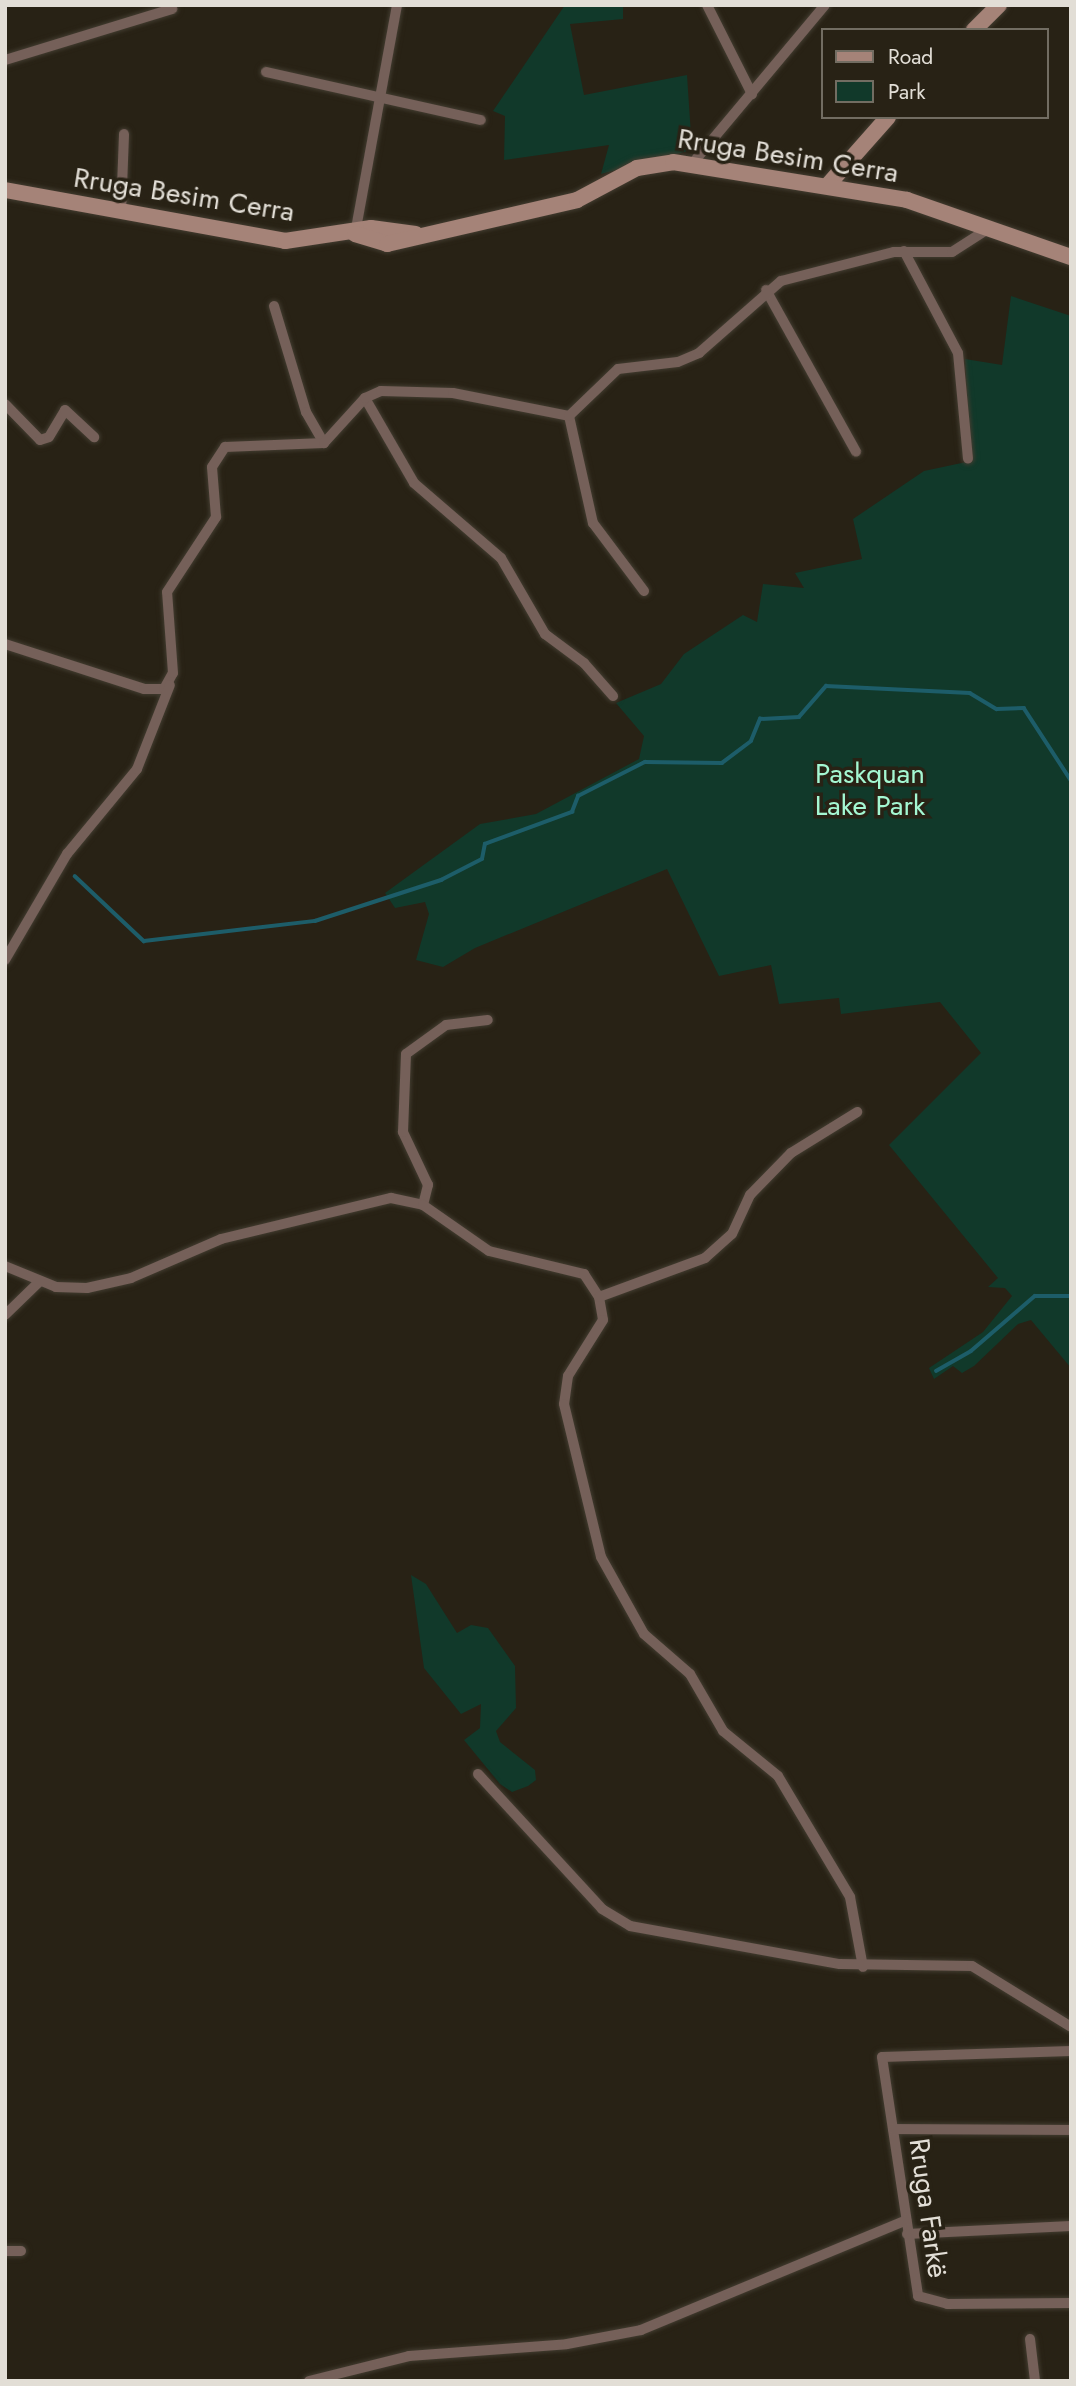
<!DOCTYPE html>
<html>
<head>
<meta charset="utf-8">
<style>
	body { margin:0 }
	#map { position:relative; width:1076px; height:2386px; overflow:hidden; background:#282215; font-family:Jost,sans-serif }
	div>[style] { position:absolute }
	.green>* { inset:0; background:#11392a }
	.stream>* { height:3.5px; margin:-1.75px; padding:0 1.75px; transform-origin:1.75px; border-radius:1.75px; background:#1d5d69 }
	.roads { filter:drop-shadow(0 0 2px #423c30) drop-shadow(0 0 2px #423c30) }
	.street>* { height:10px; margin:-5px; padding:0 5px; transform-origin:5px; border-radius:5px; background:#756059 }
	.secondary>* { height:16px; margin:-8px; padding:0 8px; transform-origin:8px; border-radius:8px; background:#a58378 }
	span { translate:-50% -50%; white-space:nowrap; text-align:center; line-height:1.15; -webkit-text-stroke:7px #282215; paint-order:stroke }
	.street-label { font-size:28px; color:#e2ded6 }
	.park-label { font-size:28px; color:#a4f7d2 }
	.frame { position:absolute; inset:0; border:7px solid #e2ded6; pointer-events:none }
	.legend { position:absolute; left:821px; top:28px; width:228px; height:91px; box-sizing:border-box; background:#282215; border:2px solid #726d62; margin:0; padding:9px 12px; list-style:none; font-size:21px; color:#e2ded6 }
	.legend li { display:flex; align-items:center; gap:14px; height:35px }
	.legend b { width:35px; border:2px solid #726d62 }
</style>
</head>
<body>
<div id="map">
	<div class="green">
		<div style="clip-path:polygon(565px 5px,623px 5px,623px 19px,570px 24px,584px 95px,687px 75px,692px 150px,601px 174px,609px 145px,504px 160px,505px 116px,493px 111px)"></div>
		<div style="clip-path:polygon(1011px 296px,1071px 316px,1071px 1368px,1031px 1320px,1018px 1324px,974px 1366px,962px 1373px,953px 1366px,934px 1379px,929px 1368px,983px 1332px,1012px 1296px,1005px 1288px,988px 1287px,998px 1278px,889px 1145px,981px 1053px,940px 1002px,841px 1014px,839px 998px,779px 1004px,771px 965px,719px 976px,667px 869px,475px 948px,443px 967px,416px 960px,429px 914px,425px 902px,395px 908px,385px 893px,480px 824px,536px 814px,639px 759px,644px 736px,616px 703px,661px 684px,684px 654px,743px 615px,757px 622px,763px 584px,804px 588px,795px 573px,862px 559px,853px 519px,924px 471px,971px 461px,965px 359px,1002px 365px)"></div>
		<div style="clip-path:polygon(411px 1575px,426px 1584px,457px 1633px,471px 1625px,488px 1628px,515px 1666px,516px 1708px,496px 1731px,500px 1742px,535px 1770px,536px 1780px,528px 1786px,512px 1792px,500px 1784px,464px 1740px,480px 1728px,481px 1704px,461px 1714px,424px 1668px)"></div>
	</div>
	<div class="stream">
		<div style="left:75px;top:876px;width:95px;rotate:43.3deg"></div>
		<div style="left:144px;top:941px;width:172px;rotate:-6.7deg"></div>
		<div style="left:315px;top:921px;width:133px;rotate:-18deg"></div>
		<div style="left:441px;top:880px;width:46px;rotate:-27.1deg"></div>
		<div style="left:482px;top:859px;width:15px;rotate:-79deg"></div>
		<div style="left:485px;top:844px;width:93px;rotate:-20.2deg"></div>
		<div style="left:572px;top:812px;width:17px;rotate:-69deg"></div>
		<div style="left:578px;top:796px;width:75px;rotate:-26.9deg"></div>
		<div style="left:645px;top:762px;width:77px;rotate:0.7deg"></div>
		<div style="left:722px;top:763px;width:36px;rotate:-37deg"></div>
		<div style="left:751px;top:741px;width:24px;rotate:-68deg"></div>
		<div style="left:760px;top:719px;width:39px;rotate:-3deg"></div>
		<div style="left:799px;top:717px;width:41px;rotate:-48.9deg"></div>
		<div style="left:826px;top:686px;width:144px;rotate:2.8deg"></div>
		<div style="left:970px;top:693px;width:31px;rotate:31deg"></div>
		<div style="left:997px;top:709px;width:27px;rotate:-2deg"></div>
		<div style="left:1024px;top:708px;width:86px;rotate:56.9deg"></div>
		<div style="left:936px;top:1371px;width:40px;rotate:-29.7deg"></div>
		<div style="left:971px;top:1351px;width:84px;rotate:-40.7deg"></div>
		<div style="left:1035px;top:1296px;width:36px"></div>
	</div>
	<div class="roads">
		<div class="street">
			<div style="left:707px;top:5px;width:100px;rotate:63.2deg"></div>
			<div style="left:5px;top:60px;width:175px;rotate:-17deg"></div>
			<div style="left:266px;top:72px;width:220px;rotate:12.6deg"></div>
			<div style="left:692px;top:164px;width:207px;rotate:-50.1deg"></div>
			<div style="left:121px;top:213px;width:79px;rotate:-87.8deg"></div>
			<div style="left:355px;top:234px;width:233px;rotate:-79.6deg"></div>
			<div style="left:904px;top:251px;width:115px;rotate:62.1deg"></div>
			<div style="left:958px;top:353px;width:106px;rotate:84.6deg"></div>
			<div style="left:766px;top:290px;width:185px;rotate:60.9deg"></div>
			<div style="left:274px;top:306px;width:111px;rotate:73.2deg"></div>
			<div style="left:306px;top:412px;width:36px;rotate:60deg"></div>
			<div style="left:365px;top:398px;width:98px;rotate:60deg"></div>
			<div style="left:414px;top:483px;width:115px;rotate:40.8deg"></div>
			<div style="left:501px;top:558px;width:88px;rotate:59.9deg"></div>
			<div style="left:545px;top:634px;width:49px;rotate:36.6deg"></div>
			<div style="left:584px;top:663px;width:44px;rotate:48.7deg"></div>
			<div style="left:5px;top:404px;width:50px;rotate:45.8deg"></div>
			<div style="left:40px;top:440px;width:9px;rotate:-18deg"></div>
			<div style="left:49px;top:437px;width:31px;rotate:-59deg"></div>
			<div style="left:65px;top:410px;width:40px;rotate:43deg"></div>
			<div style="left:569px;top:416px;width:110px;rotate:77.4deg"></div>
			<div style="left:593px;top:523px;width:85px;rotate:53.1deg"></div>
			<div style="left:5px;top:644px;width:146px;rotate:17.9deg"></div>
			<div style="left:144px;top:689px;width:20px"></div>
			<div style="left:164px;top:689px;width:18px;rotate:-61deg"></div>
			<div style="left:173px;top:673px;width:81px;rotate:-94.2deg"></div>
			<div style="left:167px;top:592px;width:90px;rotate:-56.8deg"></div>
			<div style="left:216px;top:517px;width:50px;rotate:-94.6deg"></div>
			<div style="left:212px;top:467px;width:24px;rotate:-57deg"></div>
			<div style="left:225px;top:447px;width:99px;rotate:-2.3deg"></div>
			<div style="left:324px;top:443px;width:61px;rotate:-47.7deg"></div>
			<div style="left:365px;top:398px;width:17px;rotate:-24deg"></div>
			<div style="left:381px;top:391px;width:72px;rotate:1.6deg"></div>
			<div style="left:453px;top:393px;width:118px;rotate:11.2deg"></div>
			<div style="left:569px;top:416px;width:68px;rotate:-43.8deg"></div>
			<div style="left:618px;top:369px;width:60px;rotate:-6.7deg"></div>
			<div style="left:678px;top:362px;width:23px;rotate:-23deg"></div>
			<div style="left:699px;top:353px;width:109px;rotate:-41.3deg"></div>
			<div style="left:781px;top:281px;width:117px;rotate:-14.4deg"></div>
			<div style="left:894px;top:252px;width:58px"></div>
			<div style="left:952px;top:252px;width:43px;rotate:-32.6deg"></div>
			<div style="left:5px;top:960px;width:123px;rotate:-59.7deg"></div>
			<div style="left:67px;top:854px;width:110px;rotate:-50.5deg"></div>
			<div style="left:137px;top:769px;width:90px;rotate:-68.6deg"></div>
			<div style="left:423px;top:1205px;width:21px;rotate:-76deg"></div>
			<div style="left:428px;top:1185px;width:59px;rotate:-115.3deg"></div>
			<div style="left:403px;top:1132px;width:78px;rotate:-87.8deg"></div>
			<div style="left:406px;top:1054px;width:49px;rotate:-35.9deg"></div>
			<div style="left:446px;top:1025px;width:42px;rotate:-6.8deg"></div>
			<div style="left:5px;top:1266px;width:55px;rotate:22.4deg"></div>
			<div style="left:56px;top:1287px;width:31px;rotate:2deg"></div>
			<div style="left:87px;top:1288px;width:45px;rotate:-12.8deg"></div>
			<div style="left:131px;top:1278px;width:98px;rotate:-23.4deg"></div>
			<div style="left:221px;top:1239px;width:175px;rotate:-13.6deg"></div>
			<div style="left:391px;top:1198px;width:33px;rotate:12deg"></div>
			<div style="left:423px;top:1205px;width:80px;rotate:34.9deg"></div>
			<div style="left:489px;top:1251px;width:98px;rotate:13.6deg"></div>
			<div style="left:584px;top:1274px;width:27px;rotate:57deg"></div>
			<div style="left:599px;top:1297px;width:23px;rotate:80deg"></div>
			<div style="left:603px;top:1320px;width:66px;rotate:122deg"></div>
			<div style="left:568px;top:1376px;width:28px;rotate:98deg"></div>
			<div style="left:564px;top:1404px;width:157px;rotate:76.4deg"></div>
			<div style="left:601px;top:1557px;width:88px;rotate:60.8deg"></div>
			<div style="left:644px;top:1634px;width:61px;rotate:41deg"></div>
			<div style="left:690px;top:1674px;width:66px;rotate:59.9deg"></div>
			<div style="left:723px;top:1731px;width:71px;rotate:39.3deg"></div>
			<div style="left:778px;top:1776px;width:141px;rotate:59.2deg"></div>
			<div style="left:850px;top:1897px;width:71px;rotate:79.5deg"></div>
			<div style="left:599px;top:1297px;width:113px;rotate:-20.2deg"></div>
			<div style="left:705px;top:1258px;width:36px;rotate:-42deg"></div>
			<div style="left:732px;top:1234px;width:43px;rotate:-65.2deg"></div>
			<div style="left:750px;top:1195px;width:59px;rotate:-45.7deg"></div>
			<div style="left:791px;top:1153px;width:78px;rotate:-31.8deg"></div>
			<div style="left:5px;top:1315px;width:49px;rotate:-44.2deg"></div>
			<div style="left:478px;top:1774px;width:183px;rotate:47.4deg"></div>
			<div style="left:602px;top:1909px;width:33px;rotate:31deg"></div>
			<div style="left:630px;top:1926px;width:213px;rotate:10.3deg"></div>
			<div style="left:840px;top:1964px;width:132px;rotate:0.9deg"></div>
			<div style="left:972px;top:1966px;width:116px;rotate:31.6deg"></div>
			<div style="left:1071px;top:2051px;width:189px;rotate:178.2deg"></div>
			<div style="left:882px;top:2057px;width:242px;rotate:81.4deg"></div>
			<div style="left:918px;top:2296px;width:30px;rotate:15deg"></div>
			<div style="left:947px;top:2304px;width:124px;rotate:-0.5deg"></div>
			<div style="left:893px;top:2129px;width:178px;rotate:0.3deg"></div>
			<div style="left:907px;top:2234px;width:164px;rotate:-2.8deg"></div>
			<div style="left:5px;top:2251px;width:16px"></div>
			<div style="left:1030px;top:2339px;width:42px;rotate:83.2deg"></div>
			<div style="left:309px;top:2381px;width:103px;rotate:-14deg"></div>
			<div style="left:409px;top:2356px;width:158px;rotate:-4.3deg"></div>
			<div style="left:567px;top:2344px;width:75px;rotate:-10.7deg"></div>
			<div style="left:641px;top:2330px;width:287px;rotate:-22.5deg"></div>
		</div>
		<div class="secondary">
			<div style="left:974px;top:30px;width:35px;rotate:-45deg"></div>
			<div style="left:827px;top:186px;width:92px;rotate:-48.5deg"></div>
			<div style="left:5px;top:190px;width:285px;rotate:10.3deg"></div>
			<div style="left:285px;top:241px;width:87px;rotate:-8.6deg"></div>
			<div style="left:371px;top:228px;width:45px;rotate:7.6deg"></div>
			<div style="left:355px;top:234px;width:34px;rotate:17deg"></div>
			<div style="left:387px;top:244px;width:195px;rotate:-13deg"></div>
			<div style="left:577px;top:200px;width:68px;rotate:-28.1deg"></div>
			<div style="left:637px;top:168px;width:36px;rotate:-9deg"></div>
			<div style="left:673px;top:162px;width:237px;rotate:9.2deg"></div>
			<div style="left:907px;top:200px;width:174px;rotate:19.2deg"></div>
		</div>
	</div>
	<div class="street-label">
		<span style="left:788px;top:156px;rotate:9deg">Rruga Besim Cerra</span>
		<span style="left:184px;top:195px;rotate:9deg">Rruga Besim Cerra</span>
		<span style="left:928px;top:2208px;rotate:82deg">Rruga Farkë</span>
	</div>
	<div class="park-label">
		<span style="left:870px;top:790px">Paskquan<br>Lake Park</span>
	</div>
	<div class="frame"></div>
	<ul class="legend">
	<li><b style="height:9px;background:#a58378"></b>Road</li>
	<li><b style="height:19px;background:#11392a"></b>Park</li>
	</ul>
</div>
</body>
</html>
